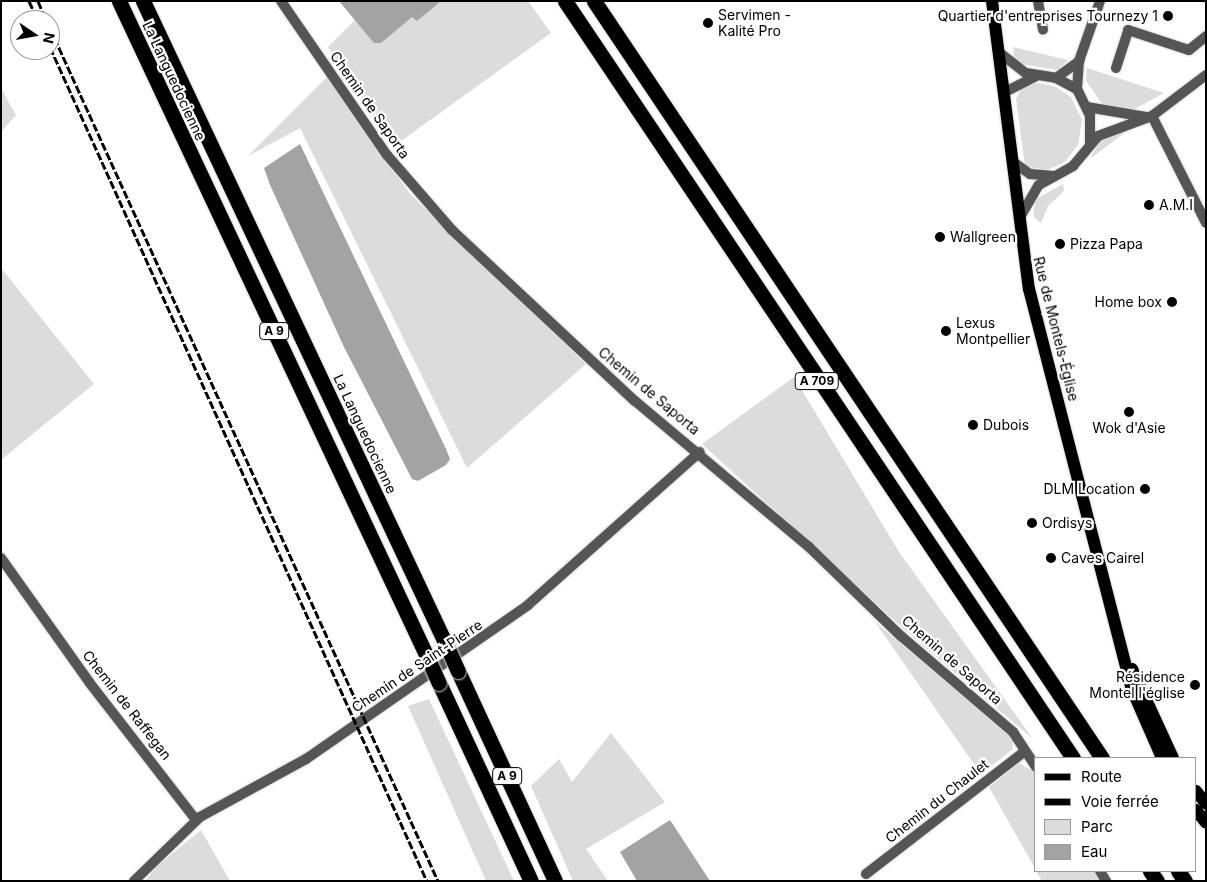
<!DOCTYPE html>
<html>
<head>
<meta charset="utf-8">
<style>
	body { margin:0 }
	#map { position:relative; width:1207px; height:882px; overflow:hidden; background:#fff; font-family:Inter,sans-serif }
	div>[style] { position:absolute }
	.green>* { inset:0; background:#dcdcdc }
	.water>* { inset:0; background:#a3a3a3 }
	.roads { filter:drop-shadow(0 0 1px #dbdbdb) drop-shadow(0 0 1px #dbdbdb) }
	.minor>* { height:10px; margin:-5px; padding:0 5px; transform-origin:5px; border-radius:5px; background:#555 }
	.major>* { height:12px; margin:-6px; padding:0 6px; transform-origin:6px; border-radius:6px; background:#000 }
	.highway>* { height:15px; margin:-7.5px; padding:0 7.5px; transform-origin:7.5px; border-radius:7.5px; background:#000 }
	.rail>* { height:3px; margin-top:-1.5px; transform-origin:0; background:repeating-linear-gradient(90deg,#000 0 8px,transparent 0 10.5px) }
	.bridges { filter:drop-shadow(0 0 1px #dbdbdb) drop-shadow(0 0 1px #dbdbdb) }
	.highway-bridge>* { height:15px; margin:-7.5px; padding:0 7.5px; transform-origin:7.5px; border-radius:7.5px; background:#000 }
	.dots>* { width:14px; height:14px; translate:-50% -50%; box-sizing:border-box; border:2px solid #fff; border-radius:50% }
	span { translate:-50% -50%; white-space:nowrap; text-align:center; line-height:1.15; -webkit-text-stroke:4.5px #fff; paint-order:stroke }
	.shield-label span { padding:1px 4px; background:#fff; border:1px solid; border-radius:4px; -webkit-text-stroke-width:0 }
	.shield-label { font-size:12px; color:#000; font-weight:700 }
	.poi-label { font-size:14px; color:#000 }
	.left { translate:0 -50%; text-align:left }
	.right { translate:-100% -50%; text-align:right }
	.street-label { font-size:14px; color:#000 }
	.frame { position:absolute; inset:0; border:2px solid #000; pointer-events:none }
	.legend { position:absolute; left:1034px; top:757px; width:162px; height:115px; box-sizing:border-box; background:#fff; border:1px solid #999; margin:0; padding:6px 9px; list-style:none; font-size:15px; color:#000 }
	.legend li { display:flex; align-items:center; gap:10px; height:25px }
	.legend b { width:25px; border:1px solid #999 }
	.north { position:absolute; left:10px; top:10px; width:50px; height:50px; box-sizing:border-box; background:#fff; border:1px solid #999; border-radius:50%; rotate:102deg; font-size:14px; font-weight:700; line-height:20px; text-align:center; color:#000 }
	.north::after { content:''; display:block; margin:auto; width:18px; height:22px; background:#000; clip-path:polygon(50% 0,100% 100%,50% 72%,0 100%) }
</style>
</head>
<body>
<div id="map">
	<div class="green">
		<div style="clip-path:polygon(374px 1px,528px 1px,551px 33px,394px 146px,328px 47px)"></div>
		<div style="clip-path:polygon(1013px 47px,1068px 60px,1058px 70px,1022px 64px,1014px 58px)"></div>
		<div style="clip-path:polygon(1087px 68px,1164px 93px,1133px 110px,1103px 105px,1086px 81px)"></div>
		<div style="clip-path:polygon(327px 77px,410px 194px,586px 364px,467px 468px,300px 128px,248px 156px)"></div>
		<div style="clip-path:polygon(1038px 83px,1054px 86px,1071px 97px,1082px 120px,1078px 145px,1065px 162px,1047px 170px,1025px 166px,1016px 99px,1023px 86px)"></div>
		<div style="clip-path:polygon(1px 88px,16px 115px,1px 132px)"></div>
		<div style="clip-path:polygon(1127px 131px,1090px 159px,1101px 139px)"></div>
		<div style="clip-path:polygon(1063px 184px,1064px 191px,1048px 206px,1041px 223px,1033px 216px,1036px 199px)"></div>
		<div style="clip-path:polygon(1px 268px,94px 384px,1px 460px)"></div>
		<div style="clip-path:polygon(794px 377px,899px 552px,1033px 739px,906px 631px,702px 444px)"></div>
		<div style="clip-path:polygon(875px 622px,1012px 737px,1013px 749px,981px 774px)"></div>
		<div style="clip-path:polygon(429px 699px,514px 881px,486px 881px,408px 706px)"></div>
		<div style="clip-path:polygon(611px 733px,665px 802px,586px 849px,608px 881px,573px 881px,531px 786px,559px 759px,572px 782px)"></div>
		<div style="clip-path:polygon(1019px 763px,1036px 773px,1036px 870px,989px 787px)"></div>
		<div style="clip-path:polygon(201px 830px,230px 881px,145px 881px,157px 866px)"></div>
		<div style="clip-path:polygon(1036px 871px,1096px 871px,1102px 881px,1042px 881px)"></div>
	</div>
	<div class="water">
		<div style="clip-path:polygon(339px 1px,441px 1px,417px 21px,412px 17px,381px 43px,374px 43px)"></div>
		<div style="clip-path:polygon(300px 144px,446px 449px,450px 459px,446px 465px,418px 481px,412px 479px,344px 347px,270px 185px,264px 168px)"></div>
		<div style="clip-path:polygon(670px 820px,710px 881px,637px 881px,620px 852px)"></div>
	</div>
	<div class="roads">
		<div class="minor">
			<div style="left:281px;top:1px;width:187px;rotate:55.5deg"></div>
			<div style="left:387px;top:155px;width:99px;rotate:49.1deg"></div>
			<div style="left:452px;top:230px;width:250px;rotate:43.1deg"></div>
			<div style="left:635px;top:401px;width:227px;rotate:40deg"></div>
			<div style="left:809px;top:547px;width:128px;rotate:44.1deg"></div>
			<div style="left:901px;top:636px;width:148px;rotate:40.6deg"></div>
			<div style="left:1013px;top:732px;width:42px;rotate:56.7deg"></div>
			<div style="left:1038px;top:1px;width:29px;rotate:80deg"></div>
			<div style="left:1000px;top:53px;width:33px;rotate:38deg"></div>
			<div style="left:1026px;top:73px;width:30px;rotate:9deg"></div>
			<div style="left:1056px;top:78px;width:24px;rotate:28deg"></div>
			<div style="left:1077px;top:89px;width:30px;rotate:64deg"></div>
			<div style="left:1090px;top:116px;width:27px;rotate:90deg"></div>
			<div style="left:1116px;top:68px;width:40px;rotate:-72deg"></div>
			<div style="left:1128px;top:30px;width:64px;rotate:18.2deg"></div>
			<div style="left:1189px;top:50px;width:22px;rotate:-39deg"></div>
			<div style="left:1056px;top:78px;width:29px;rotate:-36deg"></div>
			<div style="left:1077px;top:89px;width:28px;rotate:-86deg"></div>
			<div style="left:1079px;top:61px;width:64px;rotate:-70.7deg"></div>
			<div style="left:1005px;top:92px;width:35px;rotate:-27deg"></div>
			<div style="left:1087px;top:107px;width:60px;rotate:9.6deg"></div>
			<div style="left:1152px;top:116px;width:120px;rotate:63.2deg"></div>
			<div style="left:1012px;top:161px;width:22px;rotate:36deg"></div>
			<div style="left:1030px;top:174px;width:24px;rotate:5deg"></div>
			<div style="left:1019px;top:219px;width:39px;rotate:-60deg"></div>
			<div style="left:1039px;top:185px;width:39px;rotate:-29deg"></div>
			<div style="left:1073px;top:166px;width:39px;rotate:-50deg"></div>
			<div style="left:1098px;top:136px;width:58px;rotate:-20.3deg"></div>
			<div style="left:1152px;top:116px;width:68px;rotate:-37.2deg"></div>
			<div style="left:1px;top:558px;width:152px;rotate:54.6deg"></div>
			<div style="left:89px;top:682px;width:175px;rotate:52.2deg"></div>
			<div style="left:1100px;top:871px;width:12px;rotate:59deg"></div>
			<div style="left:866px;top:874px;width:201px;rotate:-37.7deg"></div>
			<div style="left:134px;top:881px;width:92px;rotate:-44.1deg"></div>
			<div style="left:200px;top:817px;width:121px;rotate:-28.7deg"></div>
			<div style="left:306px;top:759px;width:270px;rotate:-34.7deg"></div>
			<div style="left:528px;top:605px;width:230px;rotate:-41.7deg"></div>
		</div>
		<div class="major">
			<div style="left:992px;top:1px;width:290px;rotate:82.7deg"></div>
			<div style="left:1029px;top:289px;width:411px;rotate:75.6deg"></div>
			<div style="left:1131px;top:687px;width:77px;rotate:66.4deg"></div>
			<div style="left:1132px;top:669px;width:98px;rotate:65.3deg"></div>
			<div style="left:1196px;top:791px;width:16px;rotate:52deg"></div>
			<div style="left:1196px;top:810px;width:16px;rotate:52deg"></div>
		</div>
		<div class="highway">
			<div style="left:119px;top:1px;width:729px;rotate:64.84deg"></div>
			<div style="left:143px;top:1px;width:718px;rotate:64.79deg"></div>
			<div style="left:565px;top:1px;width:912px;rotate:56.14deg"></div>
			<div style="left:594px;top:1px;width:912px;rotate:56.14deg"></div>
			<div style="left:458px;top:671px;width:231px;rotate:65.2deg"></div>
			<div style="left:439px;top:683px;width:218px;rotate:65.1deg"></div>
			<div style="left:1150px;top:871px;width:12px;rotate:55deg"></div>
			<div style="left:1178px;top:871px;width:12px;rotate:55deg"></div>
		</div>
	</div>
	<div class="rail">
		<div style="left:29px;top:1px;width:21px;rotate:65deg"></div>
		<div style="left:38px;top:1px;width:21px;rotate:67deg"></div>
		<div style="left:50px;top:28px;width:937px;rotate:65.54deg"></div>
		<div style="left:50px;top:47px;width:915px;rotate:65.68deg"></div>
	</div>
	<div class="bridges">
		<div class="highway-bridge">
			<div style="left:449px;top:651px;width:22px;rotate:66deg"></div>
			<div style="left:429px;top:661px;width:24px;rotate:66deg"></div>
		</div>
	</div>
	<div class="dots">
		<div style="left:1168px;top:16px;background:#000"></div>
		<div style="left:708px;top:23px;background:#000"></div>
		<div style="left:1149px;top:205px;background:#000"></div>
		<div style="left:940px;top:237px;background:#000"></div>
		<div style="left:1060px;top:244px;background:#000"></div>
		<div style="left:1172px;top:302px;background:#000"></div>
		<div style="left:946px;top:331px;background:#000"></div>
		<div style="left:1129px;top:412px;background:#000"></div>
		<div style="left:973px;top:425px;background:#000"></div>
		<div style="left:1145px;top:489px;background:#000"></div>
		<div style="left:1032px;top:523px;background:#000"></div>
		<div style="left:1051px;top:558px;background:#000"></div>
		<div style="left:1195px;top:685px;background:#000"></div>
	</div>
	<div class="shield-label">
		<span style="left:274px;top:331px">A 9</span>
		<span style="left:817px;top:381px">A 709</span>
		<span style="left:507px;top:776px">A 9</span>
	</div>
	<div class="poi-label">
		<span class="left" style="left:718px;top:23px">Servimen -<br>Kalité Pro</span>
		<span class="right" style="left:1158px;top:16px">Quartier d'entreprises Tournezy 1</span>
		<span class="left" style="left:1159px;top:205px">A.M.I</span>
		<span class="left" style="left:950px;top:237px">Wallgreen</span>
		<span class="left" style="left:1070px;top:244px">Pizza Papa</span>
		<span class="right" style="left:1162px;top:302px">Home box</span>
		<span class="left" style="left:956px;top:331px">Lexus<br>Montpellier</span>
		<span class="left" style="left:983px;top:425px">Dubois</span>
		<span style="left:1129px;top:428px">Wok d'Asie</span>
		<span class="right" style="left:1135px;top:489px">DLM Location</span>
		<span class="left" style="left:1042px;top:523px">Ordisys</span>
		<span class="left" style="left:1061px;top:558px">Caves Cairel</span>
		<span class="right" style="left:1185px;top:685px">Résidence<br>Montel l'église</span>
	</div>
	<div class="street-label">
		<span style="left:174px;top:81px;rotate:65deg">La Languedocienne</span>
		<span style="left:370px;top:105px;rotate:55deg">Chemin de Saporta</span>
		<span style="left:1056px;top:329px;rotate:76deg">Rue de Montels-Église</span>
		<span style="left:649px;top:391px;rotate:40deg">Chemin de Saporta</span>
		<span style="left:365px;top:434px;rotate:65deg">La Languedocienne</span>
		<span style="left:952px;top:660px;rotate:41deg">Chemin de Saporta</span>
		<span style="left:417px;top:666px;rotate:-34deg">Chemin de Saint-Pierre</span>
		<span style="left:127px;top:705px;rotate:52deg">Chemin de Raffegan</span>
		<span style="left:937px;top:801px;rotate:-38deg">Chemin du Chaulet</span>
	</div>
	<div class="frame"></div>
	<ul class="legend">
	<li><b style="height:6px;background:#000"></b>Route</li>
	<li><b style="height:6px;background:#000"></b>Voie ferrée</li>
	<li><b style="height:14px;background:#dcdcdc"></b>Parc</li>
	<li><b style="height:14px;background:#a3a3a3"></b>Eau</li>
	</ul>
	<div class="north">N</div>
</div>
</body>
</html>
